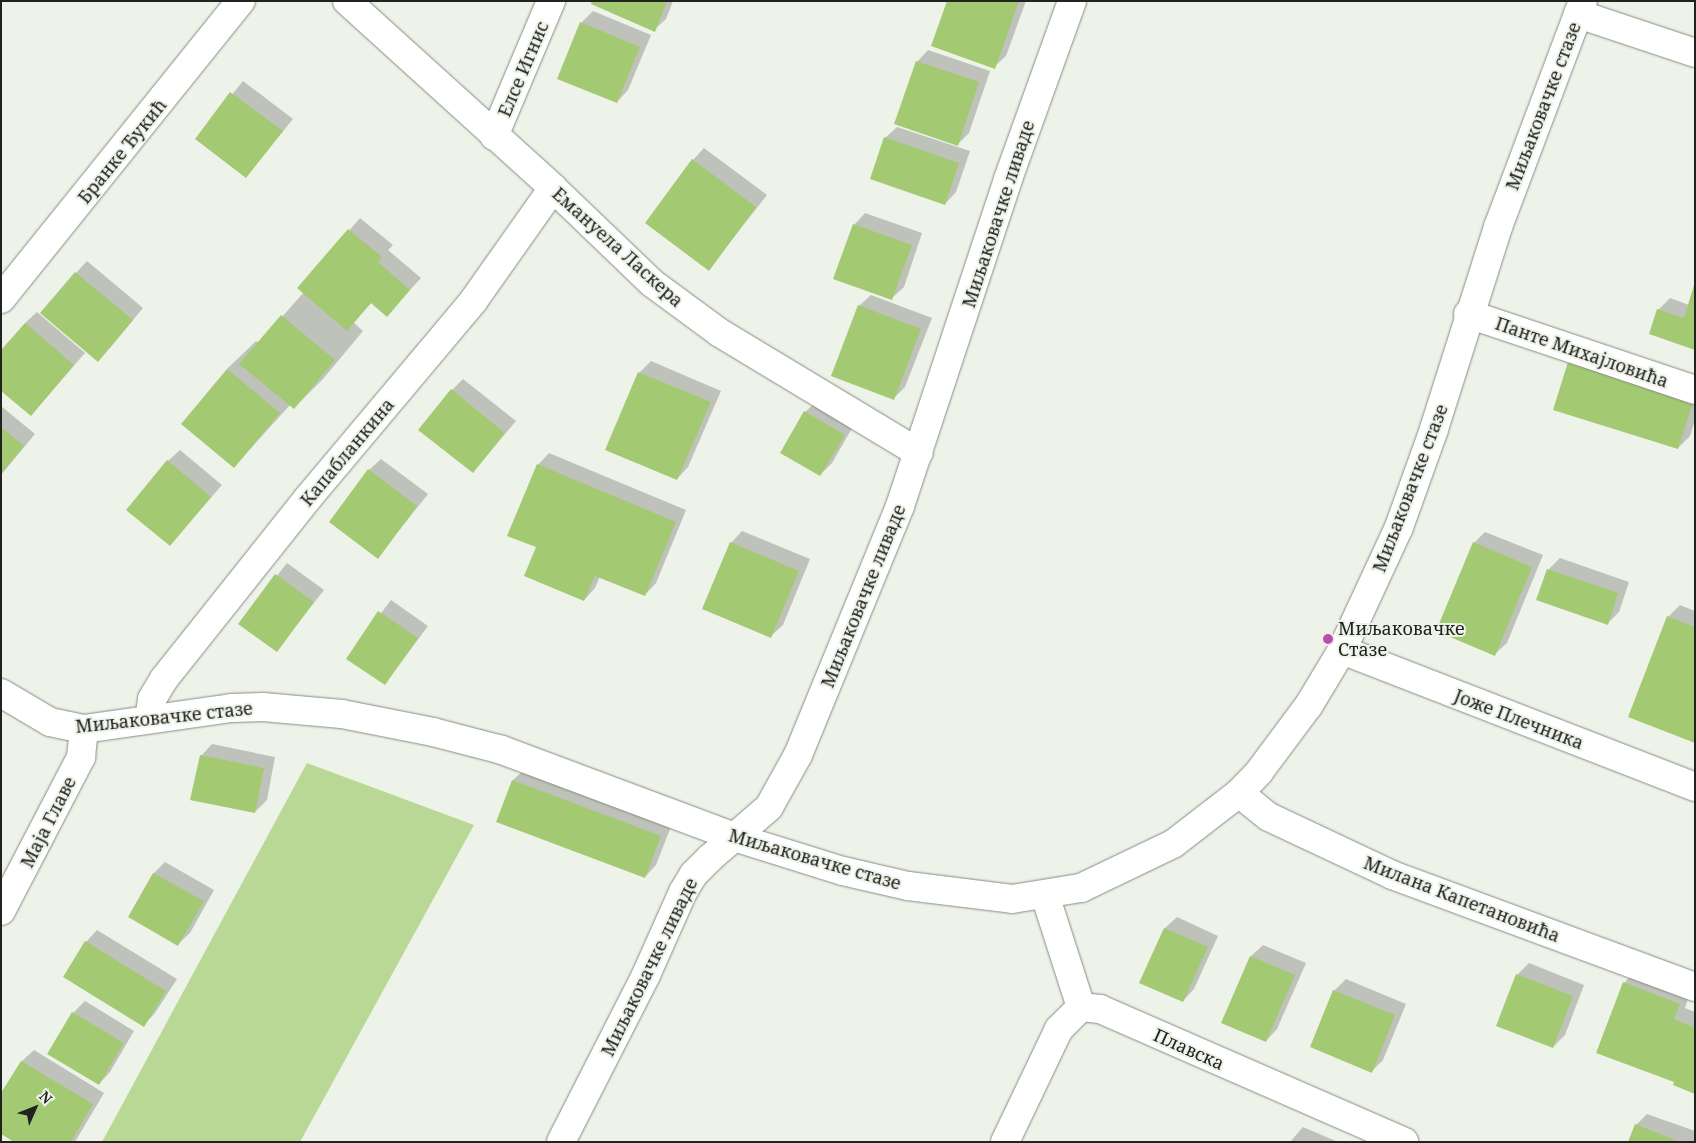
<!DOCTYPE html>
<html>
<head>
<meta charset="utf-8">
<style>
	body { margin:0 }
	#map { position:relative; width:1696px; height:1143px; overflow:hidden; background:#eef3e9; font-family:"Noto Serif",serif }
	div>[style] { position:absolute }
	.green>* { inset:0; background:#b9d896 }
	.shadow>* { inset:0; background:#0003 }
	.building>* { inset:0; background:#a3ca72 }
	.roads { filter:drop-shadow(0 0 1px #878c83) drop-shadow(0 0 1px #878c83) }
	.street>* { height:28px; margin:-14px; padding:0 14px; transform-origin:14px; border-radius:14px; background:#fff }
	.secondary>* { height:28px; margin:-14px; padding:0 14px; transform-origin:14px; border-radius:14px; background:#fff }
	.dots>* { width:14px; height:14px; translate:-50% -50%; box-sizing:border-box; border:2px solid #eef3e9; border-radius:50% }
	span { translate:-50% -50%; white-space:nowrap; text-align:center; line-height:1.15; -webkit-text-stroke:4px #eef3e9; paint-order:stroke }
	.street-label { font-size:18px; color:#21231f }
	.poi-label { font-size:18px; color:#21231f }
	.left { translate:0 -50%; text-align:left }
	.frame { position:absolute; inset:0; border:2px solid #21231f; pointer-events:none }
	.north { position:absolute; left:10px; top:1083px; width:50px; height:50px; -webkit-text-stroke:4px #eef3e9; paint-order:stroke; rotate:46deg; font-size:14px; font-weight:700; line-height:20px; text-align:center; color:#21231f }
	.north::after { content:''; display:block; margin:auto; width:18px; height:22px; background:#21231f; clip-path:polygon(50% 0,100% 100%,50% 72%,0 100%) }
</style>
</head>
<body>
<div id="map">
	<div class="green">
		<div style="clip-path:polygon(307px 763px,474px 825px,300px 1142px,102px 1142px)"></div>
	</div>
	<div class="shadow">
		<div style="clip-path:polygon(594px 1px,673px 1px,666px 19px,654px 30px)"></div>
		<div style="clip-path:polygon(948px 1px,1026px 1px,1006px 56px,994px 67px)"></div>
		<div style="clip-path:polygon(593px 11px,651px 35px,628px 90px,617px 102px,559px 78px,582px 22px)"></div>
		<div style="clip-path:polygon(928px 50px,990px 71px,969px 133px,958px 144px,917px 62px)"></div>
		<div style="clip-path:polygon(243px 81px,293px 119px,246px 177px,197px 138px)"></div>
		<div style="clip-path:polygon(897px 127px,970px 151px,956px 192px,945px 204px,885px 138px)"></div>
		<div style="clip-path:polygon(704px 148px,767px 195px,709px 269px,693px 160px)"></div>
		<div style="clip-path:polygon(865px 213px,922px 233px,904px 287px,892px 298px,854px 225px)"></div>
		<div style="clip-path:polygon(360px 218px,393px 245px,388px 250px,421px 278px,387px 315px,372px 302px,353px 322px,363px 331px,323px 379px,294px 408px,290px 405px,234px 467px,227px 369px,256px 341px,259px 343px,304px 292px,299px 288px)"></div>
		<div style="clip-path:polygon(87px 261px,143px 308px,109px 349px,76px 273px)"></div>
		<div style="clip-path:polygon(1695px 289px,1695px 348px,1658px 310px,1670px 298px,1689px 305px)"></div>
		<div style="clip-path:polygon(871px 295px,932px 318px,905px 387px,894px 398px,859px 306px)"></div>
		<div style="clip-path:polygon(37px 312px,85px 353px,31px 415px,25px 323px)"></div>
		<div style="clip-path:polygon(651px 361px,721px 391px,688px 467px,677px 479px,606px 449px,640px 372px)"></div>
		<div style="clip-path:polygon(463px 379px,516px 421px,473px 472px,452px 390px)"></div>
		<div style="clip-path:polygon(1695px 388px,1695px 420px,1690px 436px,1678px 448px)"></div>
		<div style="clip-path:polygon(817px 401px,855px 423px,832px 463px,820px 475px,805px 412px)"></div>
		<div style="clip-path:polygon(1px 406px,35px 434px,1px 475px)"></div>
		<div style="clip-path:polygon(180px 450px,222px 485px,170px 545px,168px 461px)"></div>
		<div style="clip-path:polygon(549px 453px,686px 510px,656px 583px,645px 595px,600px 576px,595px 588px,584px 600px,537px 547px,538px 465px)"></div>
		<div style="clip-path:polygon(381px 459px,428px 494px,378px 557px,369px 470px)"></div>
		<div style="clip-path:polygon(742px 531px,810px 559px,783px 625px,771px 636px,731px 543px)"></div>
		<div style="clip-path:polygon(1485px 532px,1543px 555px,1507px 643px,1495px 654px,1474px 543px)"></div>
		<div style="clip-path:polygon(1560px 558px,1629px 582px,1619px 612px,1608px 623px,1548px 570px)"></div>
		<div style="clip-path:polygon(287px 563px,324px 590px,277px 650px,240px 623px)"></div>
		<div style="clip-path:polygon(391px 600px,428px 626px,385px 684px,347px 658px)"></div>
		<div style="clip-path:polygon(1680px 605px,1695px 611px,1695px 741px,1668px 617px)"></div>
		<div style="clip-path:polygon(212px 744px,275px 757px,267px 800px,255px 812px,201px 756px)"></div>
		<div style="clip-path:polygon(525px 769px,672px 824px,656px 865px,645px 877px,513px 780px)"></div>
		<div style="clip-path:polygon(165px 862px,214px 890px,190px 933px,178px 944px,129px 917px,154px 873px)"></div>
		<div style="clip-path:polygon(1177px 917px,1218px 936px,1194px 989px,1183px 1001px,1141px 982px,1165px 928px)"></div>
		<div style="clip-path:polygon(97px 930px,177px 979px,155px 1013px,144px 1025px,86px 942px)"></div>
		<div style="clip-path:polygon(1263px 945px,1306px 963px,1277px 1029px,1266px 1041px,1223px 1022px,1251px 956px)"></div>
		<div style="clip-path:polygon(1529px 963px,1584px 985px,1565px 1035px,1553px 1047px,1517px 975px)"></div>
		<div style="clip-path:polygon(1636px 971px,1690px 992px,1685px 1008px,1695px 1012px,1695px 1092px,1624px 983px)"></div>
		<div style="clip-path:polygon(1346px 979px,1406px 1004px,1383px 1060px,1372px 1071px,1334px 991px)"></div>
		<div style="clip-path:polygon(85px 1001px,134px 1031px,110px 1072px,99px 1084px,49px 1053px,73px 1013px)"></div>
		<div style="clip-path:polygon(34px 1050px,104px 1093px,75px 1142px,16px 1142px,1px 1096px,22px 1061px)"></div>
		<div style="clip-path:polygon(1647px 1114px,1695px 1131px,1695px 1142px,1630px 1142px,1636px 1125px)"></div>
		<div style="clip-path:polygon(1303px 1127px,1338px 1142px,1290px 1142px)"></div>
	</div>
	<div class="building">
		<div style="clip-path:polygon(592px 1px,667px 1px,655px 32px,591px 4px)"></div>
		<div style="clip-path:polygon(947px 1px,1019px 1px,995px 69px,931px 46px)"></div>
		<div style="clip-path:polygon(580px 22px,640px 47px,617px 103px,557px 79px)"></div>
		<div style="clip-path:polygon(916px 61px,979px 82px,958px 146px,894px 124px)"></div>
		<div style="clip-path:polygon(230px 92px,283px 131px,246px 178px,195px 139px)"></div>
		<div style="clip-path:polygon(884px 137px,959px 163px,945px 205px,870px 179px)"></div>
		<div style="clip-path:polygon(692px 159px,756px 207px,709px 271px,645px 223px)"></div>
		<div style="clip-path:polygon(853px 224px,912px 245px,892px 300px,833px 279px)"></div>
		<div style="clip-path:polygon(348px 229px,382px 257px,378px 262px,410px 290px,387px 317px,371px 303px,347px 331px,297px 288px)"></div>
		<div style="clip-path:polygon(75px 272px,133px 320px,98px 362px,40px 313px)"></div>
		<div style="clip-path:polygon(1694px 285px,1695px 350px,1649px 334px,1657px 309px,1684px 318px)"></div>
		<div style="clip-path:polygon(858px 305px,921px 329px,894px 400px,831px 376px)"></div>
		<div style="clip-path:polygon(281px 315px,335px 360px,294px 409px,239px 364px)"></div>
		<div style="clip-path:polygon(25px 323px,74px 365px,31px 416px,1px 391px,1px 350px)"></div>
		<div style="clip-path:polygon(1568px 362px,1693px 402px,1678px 449px,1553px 410px)"></div>
		<div style="clip-path:polygon(227px 369px,280px 413px,234px 468px,181px 424px)"></div>
		<div style="clip-path:polygon(638px 372px,711px 402px,677px 480px,605px 450px)"></div>
		<div style="clip-path:polygon(451px 389px,505px 433px,473px 473px,418px 430px)"></div>
		<div style="clip-path:polygon(804px 411px,845px 435px,820px 476px,780px 453px)"></div>
		<div style="clip-path:polygon(1px 427px,24px 446px,1px 474px)"></div>
		<div style="clip-path:polygon(167px 460px,211px 497px,170px 546px,126px 510px)"></div>
		<div style="clip-path:polygon(537px 464px,676px 522px,645px 596px,595px 576px,584px 601px,524px 576px,536px 547px,507px 536px)"></div>
		<div style="clip-path:polygon(368px 469px,417px 506px,378px 559px,329px 522px)"></div>
		<div style="clip-path:polygon(730px 542px,799px 571px,771px 638px,702px 609px)"></div>
		<div style="clip-path:polygon(1473px 542px,1532px 567px,1495px 656px,1436px 631px)"></div>
		<div style="clip-path:polygon(1547px 569px,1618px 593px,1608px 625px,1536px 600px)"></div>
		<div style="clip-path:polygon(275px 574px,314px 602px,277px 652px,238px 624px)"></div>
		<div style="clip-path:polygon(378px 611px,418px 638px,385px 685px,346px 659px)"></div>
		<div style="clip-path:polygon(1667px 616px,1695px 627px,1695px 743px,1628px 717px)"></div>
		<div style="clip-path:polygon(200px 755px,264px 768px,255px 813px,190px 800px)"></div>
		<div style="clip-path:polygon(512px 780px,661px 836px,645px 878px,496px 822px)"></div>
		<div style="clip-path:polygon(153px 873px,204px 901px,178px 946px,128px 917px)"></div>
		<div style="clip-path:polygon(1164px 928px,1208px 947px,1183px 1002px,1139px 983px)"></div>
		<div style="clip-path:polygon(85px 941px,166px 991px,144px 1027px,63px 977px)"></div>
		<div style="clip-path:polygon(1250px 956px,1295px 975px,1266px 1042px,1221px 1023px)"></div>
		<div style="clip-path:polygon(1516px 974px,1573px 996px,1553px 1048px,1496px 1026px)"></div>
		<div style="clip-path:polygon(1623px 982px,1680px 1004px,1674px 1019px,1695px 1028px,1695px 1094px,1673px 1085px,1674px 1082px,1596px 1053px)"></div>
		<div style="clip-path:polygon(1333px 990px,1395px 1015px,1372px 1073px,1310px 1047px)"></div>
		<div style="clip-path:polygon(72px 1012px,124px 1043px,99px 1085px,47px 1054px)"></div>
		<div style="clip-path:polygon(21px 1061px,93px 1104px,71px 1142px,14px 1142px,1px 1134px,1px 1093px)"></div>
		<div style="clip-path:polygon(1635px 1124px,1680px 1142px,1628px 1142px)"></div>
	</div>
	<div class="roads">
		<div class="street">
			<div style="left:347px;top:1px;width:278px;rotate:42.2deg"></div>
			<div style="left:553px;top:188px;width:137px;rotate:43.8deg"></div>
			<div style="left:652px;top:283px;width:84px;rotate:36.3deg"></div>
			<div style="left:720px;top:333px;width:232px;rotate:31.1deg"></div>
			<div style="left:1578px;top:14px;width:123px;rotate:18.4deg"></div>
			<div style="left:494px;top:136px;width:147px;rotate:-67.1deg"></div>
			<div style="left:1px;top:299px;width:383px;rotate:-51.2deg"></div>
			<div style="left:1468px;top:314px;width:239px;rotate:18.5deg"></div>
			<div style="left:1342px;top:650px;width:379px;rotate:21.2deg"></div>
			<div style="left:149px;top:719px;width:20px;rotate:-81deg"></div>
			<div style="left:152px;top:699px;width:23px;rotate:-59deg"></div>
			<div style="left:164px;top:679px;width:231px;rotate:-51.5deg"></div>
			<div style="left:308px;top:498px;width:258px;rotate:-50deg"></div>
			<div style="left:474px;top:300px;width:137px;rotate:-54.8deg"></div>
			<div style="left:1239px;top:793px;width:38px;rotate:39deg"></div>
			<div style="left:1269px;top:817px;width:136px;rotate:25.2deg"></div>
			<div style="left:1392px;top:875px;width:323px;rotate:20.3deg"></div>
			<div style="left:1045px;top:895px;width:118px;rotate:72.2deg"></div>
			<div style="left:1081px;top:1007px;width:19px;rotate:6deg"></div>
			<div style="left:1100px;top:1009px;width:332px;rotate:23.6deg"></div>
			<div style="left:561px;top:1142px;width:187px;rotate:-63deg"></div>
			<div style="left:646px;top:975px;width:91px;rotate:-66deg"></div>
			<div style="left:683px;top:892px;width:21px;rotate:-59deg"></div>
			<div style="left:694px;top:874px;width:23px;rotate:-45deg"></div>
			<div style="left:710px;top:858px;width:78px;rotate:-40.8deg"></div>
			<div style="left:769px;top:807px;width:60px;rotate:-60.9deg"></div>
			<div style="left:798px;top:755px;width:269px;rotate:-67.7deg"></div>
			<div style="left:900px;top:506px;width:344px;rotate:-71.7deg"></div>
			<div style="left:1008px;top:179px;width:189px;rotate:-70.2deg"></div>
			<div style="left:1005px;top:1142px;width:125px;rotate:-64.5deg"></div>
			<div style="left:1059px;top:1029px;width:31px;rotate:-45deg"></div>
		</div>
		<div class="secondary">
			<div style="left:1px;top:693px;width:57px;rotate:30.6deg"></div>
			<div style="left:50px;top:722px;width:35px;rotate:12deg"></div>
			<div style="left:84px;top:729px;width:149px;rotate:-8.1deg"></div>
			<div style="left:232px;top:708px;width:31px;rotate:-2deg"></div>
			<div style="left:263px;top:707px;width:79px;rotate:5.1deg"></div>
			<div style="left:342px;top:714px;width:93px;rotate:11.2deg"></div>
			<div style="left:433px;top:732px;width:71px;rotate:14.6deg"></div>
			<div style="left:502px;top:750px;width:251px;rotate:20.5deg"></div>
			<div style="left:737px;top:838px;width:111px;rotate:17.3deg"></div>
			<div style="left:843px;top:871px;width:67px;rotate:13deg"></div>
			<div style="left:908px;top:886px;width:105px;rotate:7.1deg"></div>
			<div style="left:1012px;top:899px;width:70px;rotate:-9.1deg"></div>
			<div style="left:1081px;top:888px;width:102px;rotate:-25.6deg"></div>
			<div style="left:1173px;top:844px;width:83px;rotate:-37.7deg"></div>
			<div style="left:1239px;top:793px;width:29px;rotate:-46deg"></div>
			<div style="left:1259px;top:772px;width:84px;rotate:-53.3deg"></div>
			<div style="left:1309px;top:705px;width:64px;rotate:-59deg"></div>
			<div style="left:1342px;top:650px;width:136px;rotate:-65.1deg"></div>
			<div style="left:1399px;top:527px;width:104px;rotate:-70.3deg"></div>
			<div style="left:1434px;top:429px;width:212px;rotate:-72.4deg"></div>
			<div style="left:1498px;top:227px;width:241px;rotate:-69.4deg"></div>
			<div style="left:1px;top:911px;width:174px;rotate:-62.5deg"></div>
			<div style="left:81px;top:757px;width:28px;rotate:-84deg"></div>
		</div>
	</div>
	<div class="dots">
		<div style="left:1328px;top:639px;background:#bc4dac"></div>
	</div>
	<div class="street-label">
		<span style="left:523px;top:69px;rotate:-67deg">Елсе Игнис</span>
		<span style="left:1543px;top:106px;rotate:-69deg">Миљаковачке стазе</span>
		<span style="left:122px;top:151px;rotate:-51deg">Бранке Ђукић</span>
		<span style="left:998px;top:214px;rotate:-72deg">Миљаковачке ливаде</span>
		<span style="left:618px;top:247px;rotate:42deg">Емануела Ласкера</span>
		<span style="left:1582px;top:352px;rotate:19deg">Панте Михајловића</span>
		<span style="left:347px;top:452px;rotate:-50deg">Капабланкина</span>
		<span style="left:1410px;top:488px;rotate:-69deg">Миљаковачке стазе</span>
		<span style="left:863px;top:596px;rotate:-68deg">Миљаковачке ливаде</span>
		<span style="left:164px;top:717px;rotate:-6deg">Миљаковачке стазе</span>
		<span style="left:1519px;top:719px;rotate:21deg">Јоже Плечника</span>
		<span style="left:48px;top:822px;rotate:-63deg">Маја Главе</span>
		<span style="left:815px;top:859px;rotate:16deg">Миљаковачке стазе</span>
		<span style="left:1462px;top:899px;rotate:21deg">Милана Капетановића</span>
		<span style="left:649px;top:967px;rotate:-64deg">Миљаковачке ливаде</span>
		<span style="left:1189px;top:1049px;rotate:24deg">Плавска</span>
	</div>
	<div class="poi-label">
		<span class="left" style="left:1338px;top:639px">Миљаковачке<br>Стазе</span>
	</div>
	<div class="frame"></div>
	<div class="north">N</div>
</div>
</body>
</html>
